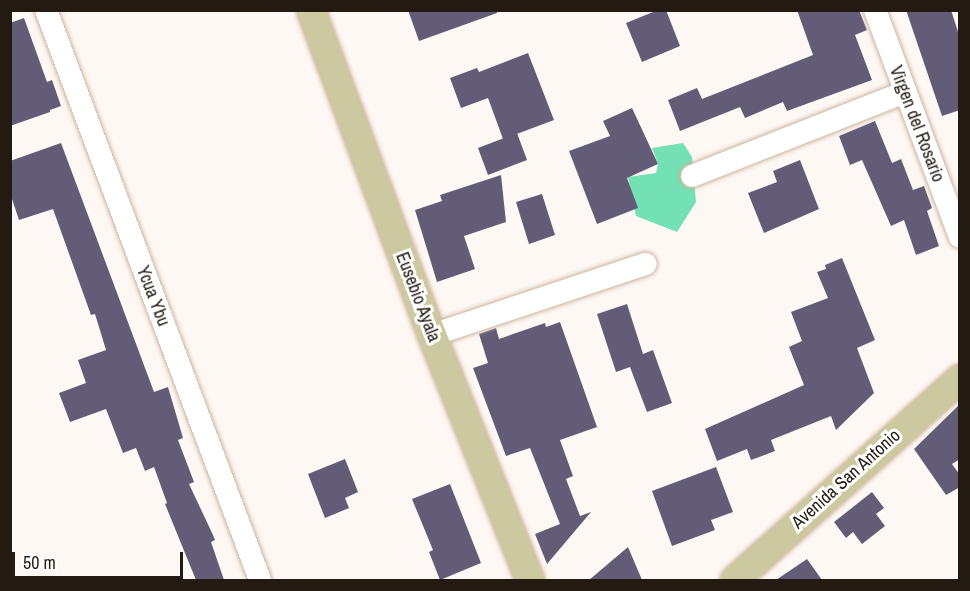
<!DOCTYPE html>
<html>
<head>
<meta charset="utf-8">
<style>
	body { margin:0 }
	#map { position:relative; width:970px; height:591px; overflow:hidden; background:#fef8f4; font-family:"Archivo Narrow",sans-serif }
	div>[style] { position:absolute }
	.forest>* { inset:0; background:#73e1b3 }
	.building>* { inset:0; background:#625c76 }
	.roads { filter:drop-shadow(0 0 2px #ceb49e) drop-shadow(0 0 2px #ceb49e) }
	.minor>* { height:22px; margin:-11px; padding:0 11px; transform-origin:11px; border-radius:11px; background:#fff }
	.major>* { height:28px; margin:-14px; padding:0 14px; transform-origin:14px; border-radius:14px; background:#ccc9a0 }
	span { translate:-50% -50%; white-space:nowrap; text-align:center; line-height:1.15; -webkit-text-stroke:6px #fff; paint-order:stroke }
	.street-label { font-size:18px; color:#231a12 }
	.frame { position:absolute; inset:0; border:12px solid #231a12; pointer-events:none }
	.scale { position:absolute; left:12px; top:552px; width:171px; height:27px; box-sizing:border-box; border:3px solid #231a12; border-top:0; padding-left:8px; font-size:18px; line-height:21px; white-space:nowrap; color:#231a12; -webkit-text-stroke:4px #fff; paint-order:stroke }
</style>
</head>
<body>
<div id="map">
	<div class="forest">
		<div style="clip-path:polygon(683px 143px,692px 157px,696px 202px,677px 232px,636px 216px,628px 177px,656px 173px,658px 164px,652px 148px)"></div>
	</div>
	<div class="building">
		<div style="clip-path:polygon(408px 10px,497px 10px,497px 13px,419px 41px)"></div>
		<div style="clip-path:polygon(658px 10px,666px 10px,680px 46px,642px 62px,626px 23px)"></div>
		<div style="clip-path:polygon(797px 10px,859px 10px,867px 30px,855px 35px,872px 80px,787px 111px,783px 102px,745px 118px,740px 107px,680px 131px,668px 100px,697px 88px,702px 99px,813px 55px)"></div>
		<div style="clip-path:polygon(906px 10px,951px 10px,960px 38px,960px 110px,942px 116px)"></div>
		<div style="clip-path:polygon(24px 18px,47px 82px,52px 80px,61px 106px,50px 110px,50px 112px,10px 126px,10px 23px)"></div>
		<div style="clip-path:polygon(528px 53px,554px 120px,503px 139px,488px 98px,461px 108px,450px 78px,477px 68px,479px 72px)"></div>
		<div style="clip-path:polygon(632px 108px,658px 164px,627px 178px,638px 208px,597px 224px,569px 151px,610px 136px,603px 121px)"></div>
		<div style="clip-path:polygon(875px 121px,892px 163px,901px 159px,913px 190px,924px 186px,932px 208px,927px 211px,939px 246px,916px 255px,904px 220px,891px 226px,862px 160px,850px 165px,839px 136px)"></div>
		<div style="clip-path:polygon(517px 133px,527px 160px,488px 175px,478px 148px)"></div>
		<div style="clip-path:polygon(61px 143px,154px 392px,168px 387px,183px 438px,178px 440px,194px 482px,189px 484px,213px 535px,215px 540px,211px 542px,224px 580px,196px 580px,165px 504px,167px 503px,154px 467px,145px 471px,136px 448px,123px 453px,106px 409px,70px 422px,59px 393px,86px 383px,78px 360px,106px 350px,95px 314px,91px 315px,53px 209px,19px 220px,10px 193px,10px 161px)"></div>
		<div style="clip-path:polygon(800px 160px,819px 209px,764px 233px,748px 193px,777px 182px,773px 171px)"></div>
		<div style="clip-path:polygon(501px 175px,506px 222px,464px 236px,475px 269px,437px 282px,415px 210px,442px 201px,440px 195px)"></div>
		<div style="clip-path:polygon(542px 194px,555px 235px,529px 244px,516px 202px)"></div>
		<div style="clip-path:polygon(842px 258px,875px 340px,857px 348px,874px 393px,836px 430px,831px 416px,771px 440px,775px 451px,751px 460px,747px 449px,717px 461px,705px 429px,804px 385px,789px 347px,802px 341px,791px 312px,828px 298px,817px 272px,826px 269px,825px 265px)"></div>
		<div style="clip-path:polygon(627px 304px,643px 354px,653px 350px,672px 403px,647px 412px,630px 367px,616px 372px,597px 314px)"></div>
		<div style="clip-path:polygon(560px 322px,597px 427px,560px 440px,573px 476px,566px 479px,580px 516px,591px 512px,547px 564px,535px 534px,560px 524px,530px 448px,506px 456px,473px 368px,488px 363px,479px 334px,496px 328px,499px 339px,545px 323px,546px 327px)"></div>
		<div style="clip-path:polygon(960px 404px,960px 459px,952px 464px,960px 475px,960px 487px,946px 495px,914px 449px)"></div>
		<div style="clip-path:polygon(345px 459px,358px 492px,345px 498px,349px 508px,325px 518px,308px 474px)"></div>
		<div style="clip-path:polygon(716px 467px,733px 512px,711px 520px,715px 530px,672px 546px,652px 491px)"></div>
		<div style="clip-path:polygon(450px 484px,481px 563px,440px 580px,429px 552px,433px 550px,412px 499px)"></div>
		<div style="clip-path:polygon(872px 492px,884px 508px,876px 514px,885px 526px,862px 544px,853px 532px,846px 538px,834px 522px)"></div>
		<div style="clip-path:polygon(628px 547px,642px 580px,589px 580px)"></div>
		<div style="clip-path:polygon(807px 559px,822px 580px,776px 580px)"></div>
	</div>
	<div class="roads">
		<div class="minor">
			<div style="left:46px;top:10px;width:609px;rotate:69.42deg"></div>
			<div style="left:875px;top:10px;width:242px;rotate:69.5deg"></div>
			<div style="left:692px;top:176px;width:229px;rotate:-21.5deg"></div>
			<div style="left:432px;top:335px;width:225px;rotate:-18.4deg"></div>
		</div>
		<div class="major">
			<div style="left:311px;top:10px;width:347px;rotate:69.6deg"></div>
			<div style="left:432px;top:335px;width:264px;rotate:68.2deg"></div>
			<div style="left:735px;top:580px;width:302px;rotate:-41.8deg"></div>
		</div>
	</div>
	<div class="street-label">
		<span style="left:917px;top:124px;rotate:69deg">Virgen del Rosario</span>
		<span style="left:153px;top:296px;rotate:69deg">Ycua Ybu</span>
		<span style="left:418px;top:297px;rotate:69deg">Eusebio Ayala</span>
		<span style="left:846px;top:479px;rotate:-42deg">Avenida San Antonio</span>
	</div>
	<div class="frame"></div>
	<div class="scale">50 m</div>
</div>
</body>
</html>
